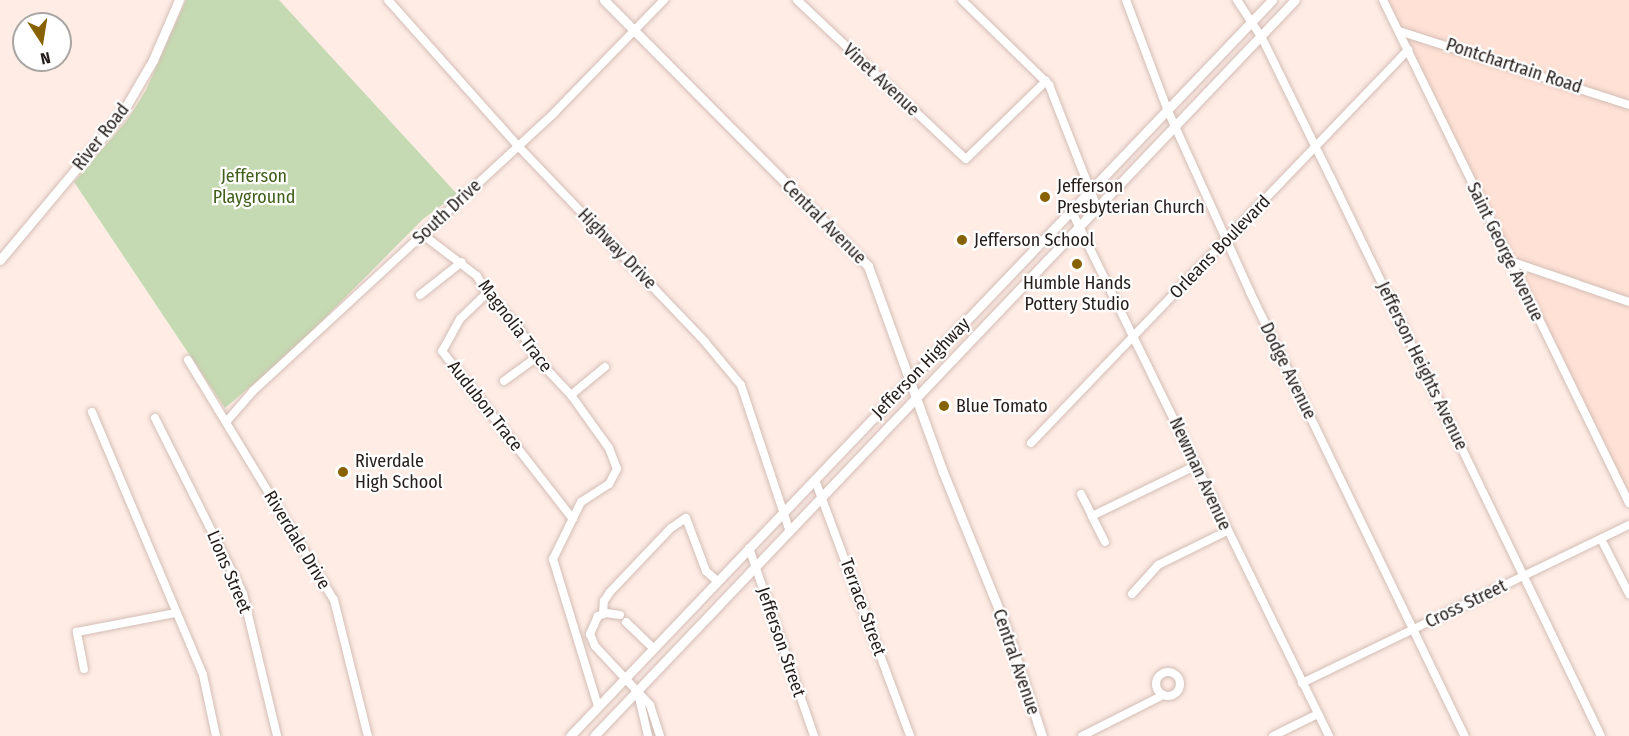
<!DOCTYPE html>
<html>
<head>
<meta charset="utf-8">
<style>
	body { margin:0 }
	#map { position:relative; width:1629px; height:736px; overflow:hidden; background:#feece5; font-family:"Fira Sans Condensed",sans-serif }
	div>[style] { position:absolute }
	.built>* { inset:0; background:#ffe1d5 }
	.green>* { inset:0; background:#c5dab2 }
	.roads { filter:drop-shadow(0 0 2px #d3beb6) drop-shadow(0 0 2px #d3beb6) }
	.minor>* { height:8px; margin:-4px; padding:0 4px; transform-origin:4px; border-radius:4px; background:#fff }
	.minor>.ring { margin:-4px; padding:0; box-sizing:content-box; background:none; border:8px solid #fff; border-radius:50% }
	.major>* { height:9px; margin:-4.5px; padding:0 4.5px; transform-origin:4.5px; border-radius:4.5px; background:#fff }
	.dots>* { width:16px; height:16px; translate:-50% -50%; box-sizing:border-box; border:3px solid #fff; border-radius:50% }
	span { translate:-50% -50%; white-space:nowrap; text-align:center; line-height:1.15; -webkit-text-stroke:4.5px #fff; paint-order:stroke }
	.street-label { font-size:18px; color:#251d1a }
	.park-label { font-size:18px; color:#405f1a }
	.poi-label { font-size:18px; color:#251d1a }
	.left { translate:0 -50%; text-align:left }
	.north { position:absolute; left:12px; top:12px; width:60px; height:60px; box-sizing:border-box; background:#fff; border:2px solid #a8a5a3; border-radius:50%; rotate:168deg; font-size:16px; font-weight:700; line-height:24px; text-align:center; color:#251d1a }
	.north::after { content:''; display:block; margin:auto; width:21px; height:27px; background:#886200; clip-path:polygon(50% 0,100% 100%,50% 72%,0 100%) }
</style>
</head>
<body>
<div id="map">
	<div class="built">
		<div style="clip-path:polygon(1388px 0,1629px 0,1629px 496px)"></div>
	</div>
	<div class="green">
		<div style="clip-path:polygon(186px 0,279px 0,457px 194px,423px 219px,289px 354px,225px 408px,74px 182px,128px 119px,146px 90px)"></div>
	</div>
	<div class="roads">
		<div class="minor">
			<div style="left:388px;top:0;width:195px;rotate:48.3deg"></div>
			<div style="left:518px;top:146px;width:271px;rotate:46.3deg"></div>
			<div style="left:705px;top:342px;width:56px;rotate:50.1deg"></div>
			<div style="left:741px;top:385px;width:155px;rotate:71.6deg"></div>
			<div style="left:797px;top:0;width:232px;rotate:43.3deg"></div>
			<div style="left:966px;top:159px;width:112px;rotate:-44.3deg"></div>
			<div style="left:962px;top:0;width:122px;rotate:44.3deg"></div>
			<div style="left:1049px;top:85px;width:134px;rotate:68.6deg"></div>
			<div style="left:1126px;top:0;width:119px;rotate:69.3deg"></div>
			<div style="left:1168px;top:111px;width:199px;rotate:65.6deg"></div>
			<div style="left:1250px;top:292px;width:493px;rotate:64.2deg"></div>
			<div style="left:1237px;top:0;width:45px;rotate:56.7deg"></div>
			<div style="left:1262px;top:38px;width:154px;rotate:63.8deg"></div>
			<div style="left:1330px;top:176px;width:622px;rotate:64.18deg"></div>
			<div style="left:1383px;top:0;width:560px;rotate:63.94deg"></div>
			<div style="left:1399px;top:31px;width:242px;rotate:17.8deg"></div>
			<div style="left:1072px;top:212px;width:584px;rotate:63.87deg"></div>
			<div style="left:422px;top:234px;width:69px;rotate:37.4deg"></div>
			<div style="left:477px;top:276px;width:20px;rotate:60deg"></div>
			<div style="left:487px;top:293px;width:47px;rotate:47.6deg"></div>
			<div style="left:519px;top:328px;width:34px;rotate:60deg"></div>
			<div style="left:536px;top:358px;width:51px;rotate:46.6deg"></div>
			<div style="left:571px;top:395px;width:44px;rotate:-39.5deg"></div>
			<div style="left:1510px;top:261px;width:126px;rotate:19deg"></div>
			<div style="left:487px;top:293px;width:37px;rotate:136deg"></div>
			<div style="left:460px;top:319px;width:37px;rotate:119deg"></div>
			<div style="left:442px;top:351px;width:213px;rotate:52.1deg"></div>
			<div style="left:420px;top:295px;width:53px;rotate:-38.2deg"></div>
			<div style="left:188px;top:360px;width:281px;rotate:58.7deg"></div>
			<div style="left:334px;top:600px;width:140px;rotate:76deg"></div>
			<div style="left:504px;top:381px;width:39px;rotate:-36deg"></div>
			<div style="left:571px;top:395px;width:65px;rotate:54.4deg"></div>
			<div style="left:609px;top:448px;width:22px;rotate:69deg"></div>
			<div style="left:617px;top:469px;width:17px;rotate:118deg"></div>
			<div style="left:609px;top:484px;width:33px;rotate:147deg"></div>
			<div style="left:581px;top:502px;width:64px;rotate:116.2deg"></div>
			<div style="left:553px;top:559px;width:154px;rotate:73deg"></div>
			<div style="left:92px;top:412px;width:285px;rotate:67.1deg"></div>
			<div style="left:203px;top:675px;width:62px;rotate:78deg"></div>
			<div style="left:155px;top:418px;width:197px;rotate:63.4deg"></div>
			<div style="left:243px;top:594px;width:146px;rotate:76.5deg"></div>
			<div style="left:227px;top:421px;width:40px;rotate:-49deg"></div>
			<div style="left:253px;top:391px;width:410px;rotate:-42.7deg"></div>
			<div style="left:554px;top:113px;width:158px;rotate:-45.8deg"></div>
			<div style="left:1031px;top:443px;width:545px;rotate:-46.19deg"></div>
			<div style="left:815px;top:480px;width:273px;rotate:69.6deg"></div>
			<div style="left:1081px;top:494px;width:25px;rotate:63deg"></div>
			<div style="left:1601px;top:539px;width:62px;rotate:63deg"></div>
			<div style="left:1105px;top:542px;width:29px;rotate:-117deg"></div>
			<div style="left:1092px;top:516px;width:117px;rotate:-25.9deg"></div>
			<div style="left:749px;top:548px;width:199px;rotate:70.9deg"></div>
			<div style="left:1132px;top:594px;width:39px;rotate:-48deg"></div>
			<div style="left:1158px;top:565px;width:77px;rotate:-26.2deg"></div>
			<div style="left:603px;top:614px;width:13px;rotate:-86deg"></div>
			<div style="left:604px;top:601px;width:11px;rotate:-56deg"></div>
			<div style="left:610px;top:592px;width:88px;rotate:-46.4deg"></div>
			<div style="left:671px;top:528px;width:18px;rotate:-34deg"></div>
			<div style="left:686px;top:518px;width:57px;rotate:69.3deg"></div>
			<div style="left:706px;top:571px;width:15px;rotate:42deg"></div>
			<div style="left:620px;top:615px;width:14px;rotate:-172deg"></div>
			<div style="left:606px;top:613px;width:9px;rotate:159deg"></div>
			<div style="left:598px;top:616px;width:20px;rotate:114deg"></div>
			<div style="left:590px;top:634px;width:13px;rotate:67deg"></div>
			<div style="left:595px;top:646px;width:81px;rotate:47deg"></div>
			<div style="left:650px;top:705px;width:33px;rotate:72deg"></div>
			<div style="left:626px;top:622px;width:37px;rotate:44deg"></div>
			<div style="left:84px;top:669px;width:38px;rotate:-101deg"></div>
			<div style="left:77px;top:632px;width:101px;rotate:-10.9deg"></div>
			<div class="ring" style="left:1156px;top:672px;width:16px;height:16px"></div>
			<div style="left:1302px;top:683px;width:363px;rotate:-25.8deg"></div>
			<div style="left:639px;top:697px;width:40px;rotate:77deg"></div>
			<div style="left:1082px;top:736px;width:91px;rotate:-26.8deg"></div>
			<div style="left:1273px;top:736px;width:50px;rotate:-26.1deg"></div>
		</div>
		<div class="major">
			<div style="left:604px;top:0;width:375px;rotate:45.2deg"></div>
			<div style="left:868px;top:266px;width:219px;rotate:70deg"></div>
			<div style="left:943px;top:472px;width:165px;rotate:67.9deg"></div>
			<div style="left:1005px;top:625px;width:117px;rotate:71.6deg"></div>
			<div style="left:0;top:260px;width:189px;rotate:-50.2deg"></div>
			<div style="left:121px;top:115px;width:64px;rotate:-59.8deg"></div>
			<div style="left:153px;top:60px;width:65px;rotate:-66.6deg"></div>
			<div style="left:570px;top:736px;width:1017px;rotate:-46.35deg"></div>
			<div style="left:594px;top:736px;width:1016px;rotate:-46.4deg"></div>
		</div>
	</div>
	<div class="dots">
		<div style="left:1045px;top:197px;background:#886200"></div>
		<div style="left:962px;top:240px;background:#886200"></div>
		<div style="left:1077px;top:264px;background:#886200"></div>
		<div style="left:944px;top:406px;background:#886200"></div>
		<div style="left:343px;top:472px;background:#886200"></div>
	</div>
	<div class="street-label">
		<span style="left:1514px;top:66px;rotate:18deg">Pontchartrain Road</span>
		<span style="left:881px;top:80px;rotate:43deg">Vinet Avenue</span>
		<span style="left:101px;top:137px;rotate:-52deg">River Road</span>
		<span style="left:447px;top:212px;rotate:-43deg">South Drive</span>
		<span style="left:824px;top:222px;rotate:45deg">Central Avenue</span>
		<span style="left:1220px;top:247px;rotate:-46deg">Orleans Boulevard</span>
		<span style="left:617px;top:249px;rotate:46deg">Highway Drive</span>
		<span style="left:1505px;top:252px;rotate:64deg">Saint George Avenue</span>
		<span style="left:515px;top:326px;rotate:53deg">Magnolia Trace</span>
		<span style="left:1422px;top:366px;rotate:64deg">Jefferson Heights Avenue</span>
		<span style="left:921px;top:368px;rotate:-46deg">Jefferson Highway</span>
		<span style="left:1288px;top:371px;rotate:64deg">Dodge Avenue</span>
		<span style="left:485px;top:406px;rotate:52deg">Audubon Trace</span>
		<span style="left:1200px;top:474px;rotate:65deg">Newman Avenue</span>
		<span style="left:297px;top:540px;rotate:59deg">Riverdale Drive</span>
		<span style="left:229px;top:572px;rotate:67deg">Lions Street</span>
		<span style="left:1466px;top:604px;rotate:-26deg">Cross Street</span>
		<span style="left:863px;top:607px;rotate:70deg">Terrace Street</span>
		<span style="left:781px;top:642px;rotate:71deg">Jefferson Street</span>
		<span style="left:1016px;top:662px;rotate:71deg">Central Avenue</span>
	</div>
	<div class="park-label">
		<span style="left:254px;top:187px">Jefferson<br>Playground</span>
	</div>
	<div class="poi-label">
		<span class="left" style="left:1057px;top:197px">Jefferson<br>Presbyterian Church</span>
		<span class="left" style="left:974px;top:240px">Jefferson School</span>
		<span style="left:1077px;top:294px">Humble Hands<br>Pottery Studio</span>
		<span class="left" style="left:956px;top:406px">Blue Tomato</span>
		<span class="left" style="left:355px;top:472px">Riverdale<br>High School</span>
	</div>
	<div class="north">N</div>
</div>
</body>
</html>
